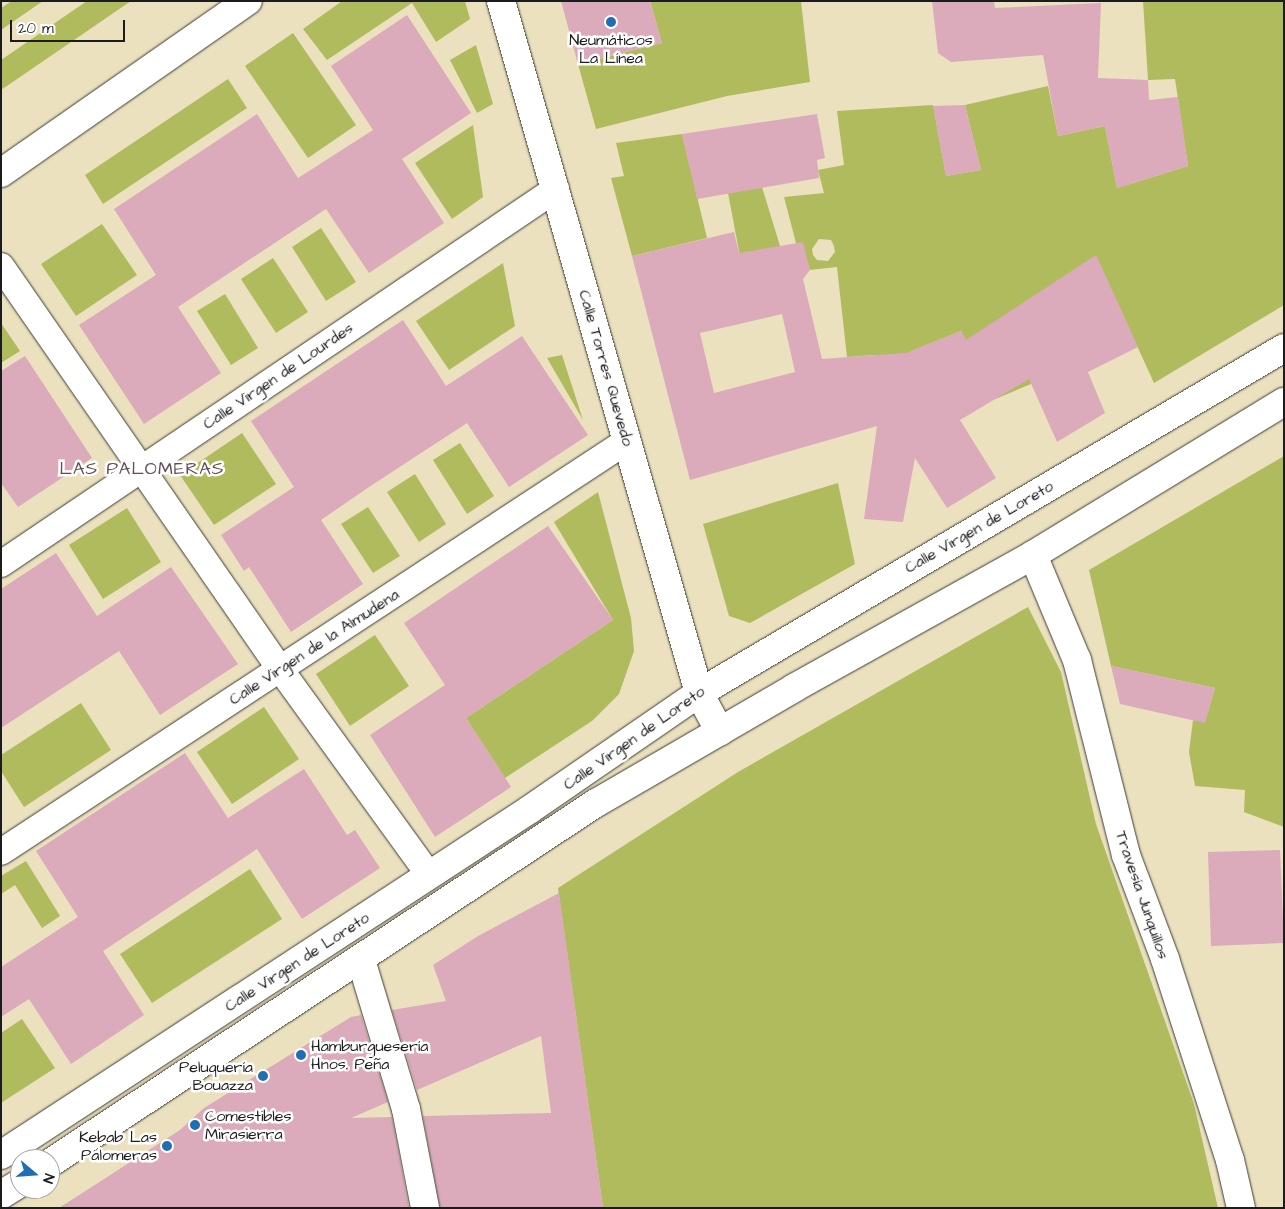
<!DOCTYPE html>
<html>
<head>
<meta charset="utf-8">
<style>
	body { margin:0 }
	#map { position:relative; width:1285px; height:1209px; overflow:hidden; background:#ebe1bf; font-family:"Architects Daughter",sans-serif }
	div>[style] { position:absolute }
	.green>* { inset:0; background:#afbb5d }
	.building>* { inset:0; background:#dbaabb }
	.roads { filter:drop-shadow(0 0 1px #3b3a34) drop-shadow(0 0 1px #3b3a34) }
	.pedestrian>* { height:26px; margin:-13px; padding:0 13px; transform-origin:13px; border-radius:13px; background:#fff }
	.minor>* { height:28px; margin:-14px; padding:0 14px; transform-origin:14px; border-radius:14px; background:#fff }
	.tertiary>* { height:28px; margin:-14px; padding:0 14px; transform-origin:14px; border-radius:14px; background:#fff }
	.secondary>* { height:28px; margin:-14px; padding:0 14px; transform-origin:14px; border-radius:14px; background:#fff }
	.dots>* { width:14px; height:14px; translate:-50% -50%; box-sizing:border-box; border:2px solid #fff; border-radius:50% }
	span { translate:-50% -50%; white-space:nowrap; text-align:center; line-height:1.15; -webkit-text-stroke:5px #fff; paint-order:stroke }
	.poi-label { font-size:16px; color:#1c1c1c }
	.left { translate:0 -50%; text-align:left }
	.right { translate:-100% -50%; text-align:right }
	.street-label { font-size:16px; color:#1c1c1c }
	.neighbourhood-label { font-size:18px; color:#5f4e54; letter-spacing:1px }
	.frame { position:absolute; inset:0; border:2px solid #1c1c1c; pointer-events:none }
	.north { position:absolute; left:10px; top:1149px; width:50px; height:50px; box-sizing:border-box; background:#fff; border:1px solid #a4a4a4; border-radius:50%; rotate:108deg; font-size:14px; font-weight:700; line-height:20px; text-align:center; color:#1c1c1c }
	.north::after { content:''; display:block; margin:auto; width:18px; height:22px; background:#1f6fb2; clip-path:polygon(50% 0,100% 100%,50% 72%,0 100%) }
	.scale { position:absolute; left:10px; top:20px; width:115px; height:22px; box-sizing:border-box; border:2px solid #1c1c1c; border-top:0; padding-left:6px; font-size:15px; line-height:18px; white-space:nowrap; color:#1c1c1c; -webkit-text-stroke:4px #fff; paint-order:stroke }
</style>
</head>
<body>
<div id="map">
	<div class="green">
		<div style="clip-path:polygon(12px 1px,43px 1px,1px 30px,1px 8px)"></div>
		<div style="clip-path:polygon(87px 1px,131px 1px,1px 90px,1px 60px)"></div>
		<div style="clip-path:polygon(342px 1px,465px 1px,470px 19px,436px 42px,412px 3px,327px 60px,303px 29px)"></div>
		<div style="clip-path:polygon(650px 1px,801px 1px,810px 82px,727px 96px,596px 129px,578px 64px,662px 43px)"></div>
		<div style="clip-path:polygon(evenodd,1143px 1px,1284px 1px,1284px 305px,1154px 383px,1096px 256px,1051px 285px,1031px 384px,993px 400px,961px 331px,914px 350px,942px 393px,875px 355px,847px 357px,837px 267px,810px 270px,796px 243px,784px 197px,824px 193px,818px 170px,844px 165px,837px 111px,933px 105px,946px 176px,981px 170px,965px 105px,1048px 86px,1058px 136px,1105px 126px,1117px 188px,1188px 166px,1175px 79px,1148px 80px,1143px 1px,819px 239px,831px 240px,834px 246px,835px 252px,828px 261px,817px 260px,813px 255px,812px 249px,819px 239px)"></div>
		<div style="clip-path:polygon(293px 33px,356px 125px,308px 158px,245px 66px)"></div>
		<div style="clip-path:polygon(476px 45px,493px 104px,477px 113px,450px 60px)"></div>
		<div style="clip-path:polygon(228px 79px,247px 108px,103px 204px,85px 175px)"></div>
		<div style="clip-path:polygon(473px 125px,483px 197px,452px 219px,415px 163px)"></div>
		<div style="clip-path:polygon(682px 134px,707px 238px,632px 256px,611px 178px,624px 176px,616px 143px)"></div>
		<div style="clip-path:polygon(762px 187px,780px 246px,743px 272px,728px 193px)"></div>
		<div style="clip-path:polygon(102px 224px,137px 275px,76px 316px,41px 264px)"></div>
		<div style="clip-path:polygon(321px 228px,356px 282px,326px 301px,292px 247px)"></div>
		<div style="clip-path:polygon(273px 258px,308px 312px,276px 333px,241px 279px)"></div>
		<div style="clip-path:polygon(503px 263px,515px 326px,449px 370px,416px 321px)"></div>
		<div style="clip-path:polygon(225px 294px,258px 348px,231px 365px,197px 311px)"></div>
		<div style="clip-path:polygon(1px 323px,20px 351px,1px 363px)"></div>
		<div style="clip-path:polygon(562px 355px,583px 420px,547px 358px)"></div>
		<div style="clip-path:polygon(242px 433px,276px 484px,214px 525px,180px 475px)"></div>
		<div style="clip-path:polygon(460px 443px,494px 496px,467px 514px,433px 460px)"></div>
		<div style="clip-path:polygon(1284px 456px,1284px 827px,1244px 812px,1245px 790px,1195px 786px,1189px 752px,1193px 720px,1205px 722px,1215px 688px,1111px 666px,1089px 570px)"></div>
		<div style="clip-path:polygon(415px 474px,446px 524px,419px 542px,387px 492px)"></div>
		<div style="clip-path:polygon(838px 483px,855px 564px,750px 623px,729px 616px,703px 524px)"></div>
		<div style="clip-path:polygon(598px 492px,631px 618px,634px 651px,619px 694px,592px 721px,505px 778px,466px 718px,613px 620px,554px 522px)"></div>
		<div style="clip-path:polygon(368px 507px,400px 556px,373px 573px,341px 524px)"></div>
		<div style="clip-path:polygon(127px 508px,161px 562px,103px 599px,69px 545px)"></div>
		<div style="clip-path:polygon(1028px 607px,1061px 672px,1096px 824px,1194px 1104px,1218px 1208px,603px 1208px,558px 888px,738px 772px)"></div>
		<div style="clip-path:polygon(375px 635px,409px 686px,350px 726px,316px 674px)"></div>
		<div style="clip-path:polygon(81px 703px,111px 750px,24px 807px,1px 771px,1px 755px)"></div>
		<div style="clip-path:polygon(264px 707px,299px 759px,232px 804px,197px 752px)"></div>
		<div style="clip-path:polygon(26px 861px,60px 916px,42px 928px,15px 885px,1px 894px,1px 876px)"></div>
		<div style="clip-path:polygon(250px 869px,282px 919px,152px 1003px,120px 954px)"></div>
		<div style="clip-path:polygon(22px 1019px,55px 1068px,1px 1103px,1px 1033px)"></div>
	</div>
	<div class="building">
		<div style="clip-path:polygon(561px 1px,650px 1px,662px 43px,578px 64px)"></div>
		<div style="clip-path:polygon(932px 1px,994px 1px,995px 8px,1101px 3px,1098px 78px,1148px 80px,1149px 100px,1178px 97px,1188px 166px,1117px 188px,1105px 126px,1058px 136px,1043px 55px,951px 62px,938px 53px)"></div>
		<div style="clip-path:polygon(407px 15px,471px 113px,402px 159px,444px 223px,369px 273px,326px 209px,178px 307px,221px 373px,144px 424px,79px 325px,156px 275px,114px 209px,257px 114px,298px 178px,373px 130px,331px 66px)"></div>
		<div style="clip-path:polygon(965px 105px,981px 170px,946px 176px,933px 106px)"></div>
		<div style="clip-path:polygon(817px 114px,825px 158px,817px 160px,819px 178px,697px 199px,682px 134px)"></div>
		<div style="clip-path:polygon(evenodd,734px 232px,739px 253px,803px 242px,810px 270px,803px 279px,822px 359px,906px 353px,961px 331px,966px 340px,1096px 255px,1138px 347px,1088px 372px,1105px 413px,1057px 442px,1029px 379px,960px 420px,996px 478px,947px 508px,915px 458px,903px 522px,864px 519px,877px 426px,690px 480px,632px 256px,734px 232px,782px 314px,795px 372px,714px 393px,700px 333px,782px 314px)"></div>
		<div style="clip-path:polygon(403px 320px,446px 386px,522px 336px,588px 435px,509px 487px,467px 423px,369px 487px,321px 520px,363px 584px,291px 632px,249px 567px,244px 571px,221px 535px,294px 487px,251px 421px)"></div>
		<div style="clip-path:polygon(25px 356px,92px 458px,18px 507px,1px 483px,1px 371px)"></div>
		<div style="clip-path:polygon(548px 526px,613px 620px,466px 718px,511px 787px,435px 837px,370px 735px,445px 685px,404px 623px)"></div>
		<div style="clip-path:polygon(56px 553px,97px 616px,171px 567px,238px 664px,160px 715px,119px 651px,1px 728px,1px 589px)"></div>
		<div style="clip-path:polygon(1111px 666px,1215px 688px,1205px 723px,1120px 704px)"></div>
		<div style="clip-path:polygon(185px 753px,228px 818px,304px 769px,347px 835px,355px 830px,380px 868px,302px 919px,257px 849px,103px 951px,144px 1015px,71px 1064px,29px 999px,1px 1017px,1px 967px,78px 917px,36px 851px)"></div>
		<div style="clip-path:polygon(1280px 850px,1284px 943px,1211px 946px,1208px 852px)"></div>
		<div style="clip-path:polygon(559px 893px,603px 1208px,440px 1208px,423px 1116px,551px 1113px,541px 1036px,417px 1090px,392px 1010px,446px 1001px,433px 965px,478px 936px)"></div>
		<div style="clip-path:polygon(361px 1015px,388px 1102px,351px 1118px,392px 1117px,409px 1208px,59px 1208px,180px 1130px,204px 1108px,351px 1017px)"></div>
	</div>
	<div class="roads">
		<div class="pedestrian">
			<div style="left:1px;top:266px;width:490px;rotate:55.3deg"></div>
			<div style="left:280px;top:669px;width:254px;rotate:54.1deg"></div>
			<div style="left:1px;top:564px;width:670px;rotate:-34.05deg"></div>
			<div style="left:1px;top:852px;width:749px;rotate:-33.29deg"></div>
		</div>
		<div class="minor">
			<div style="left:1033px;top:555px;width:114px;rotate:67.3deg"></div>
			<div style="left:1077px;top:660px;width:201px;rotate:75.9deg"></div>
			<div style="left:1126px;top:855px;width:111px;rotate:69.4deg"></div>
			<div style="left:1165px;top:959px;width:211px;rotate:72.1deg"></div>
			<div style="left:1230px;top:1160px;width:49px;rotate:77.1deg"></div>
			<div style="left:361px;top:960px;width:156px;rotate:73.2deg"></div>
			<div style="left:406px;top:1109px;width:101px;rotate:79.1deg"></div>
		</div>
		<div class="tertiary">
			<div style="left:501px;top:1px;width:720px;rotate:74.03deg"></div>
			<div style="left:699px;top:693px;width:44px;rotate:61.7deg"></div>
			<div style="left:1px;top:173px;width:301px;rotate:-34.9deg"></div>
		</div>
		<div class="secondary">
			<div style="left:1px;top:1155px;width:631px;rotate:-33.16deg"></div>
			<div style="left:529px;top:810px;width:206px;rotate:-34.5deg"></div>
			<div style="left:699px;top:693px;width:679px;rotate:-30.53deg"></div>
			<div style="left:50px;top:1163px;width:654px;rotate:-33.4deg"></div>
			<div style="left:596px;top:803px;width:229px;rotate:-30.1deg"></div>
			<div style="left:794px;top:688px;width:274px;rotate:-29.1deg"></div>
			<div style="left:1033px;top:555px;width:294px;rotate:-31.4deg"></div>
			<div style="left:1px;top:1195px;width:22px;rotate:-32deg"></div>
		</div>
	</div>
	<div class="dots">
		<div style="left:611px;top:22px;background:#1f6fb2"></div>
		<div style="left:301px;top:1055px;background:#1f6fb2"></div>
		<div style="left:263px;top:1076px;background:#1f6fb2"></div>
		<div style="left:195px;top:1125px;background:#1f6fb2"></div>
		<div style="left:167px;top:1146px;background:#1f6fb2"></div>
	</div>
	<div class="poi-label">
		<span style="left:611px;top:49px">Neumáticos<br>La Línea</span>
		<span class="left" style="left:311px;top:1055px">Hamburguesería<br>Hnos. Peña</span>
		<span class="right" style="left:253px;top:1076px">Peluquería<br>Bouazza</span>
		<span class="left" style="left:205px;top:1125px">Comestibles<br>Mirasierra</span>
		<span class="right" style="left:157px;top:1146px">Kebab Las<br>Palomeras</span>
	</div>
	<div class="street-label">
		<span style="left:606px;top:368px;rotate:74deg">Calle Torres Quevedo</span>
		<span style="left:278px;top:376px;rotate:-34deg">Calle Virgen de Lourdes</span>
		<span style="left:979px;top:527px;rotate:-30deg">Calle Virgen de Loreto</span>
		<span style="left:314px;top:647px;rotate:-33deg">Calle Virgen de la Almudena</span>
		<span style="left:634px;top:738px;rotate:-35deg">Calle Virgen de Loreto</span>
		<span style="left:1142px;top:895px;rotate:71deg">Travesía Junquillos</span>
		<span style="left:297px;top:962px;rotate:-33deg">Calle Virgen de Loreto</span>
	</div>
	<div class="neighbourhood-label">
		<span style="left:142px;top:469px">LAS PALOMERAS</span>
	</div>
	<div class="frame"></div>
	<div class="north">N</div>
	<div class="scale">20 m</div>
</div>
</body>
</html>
